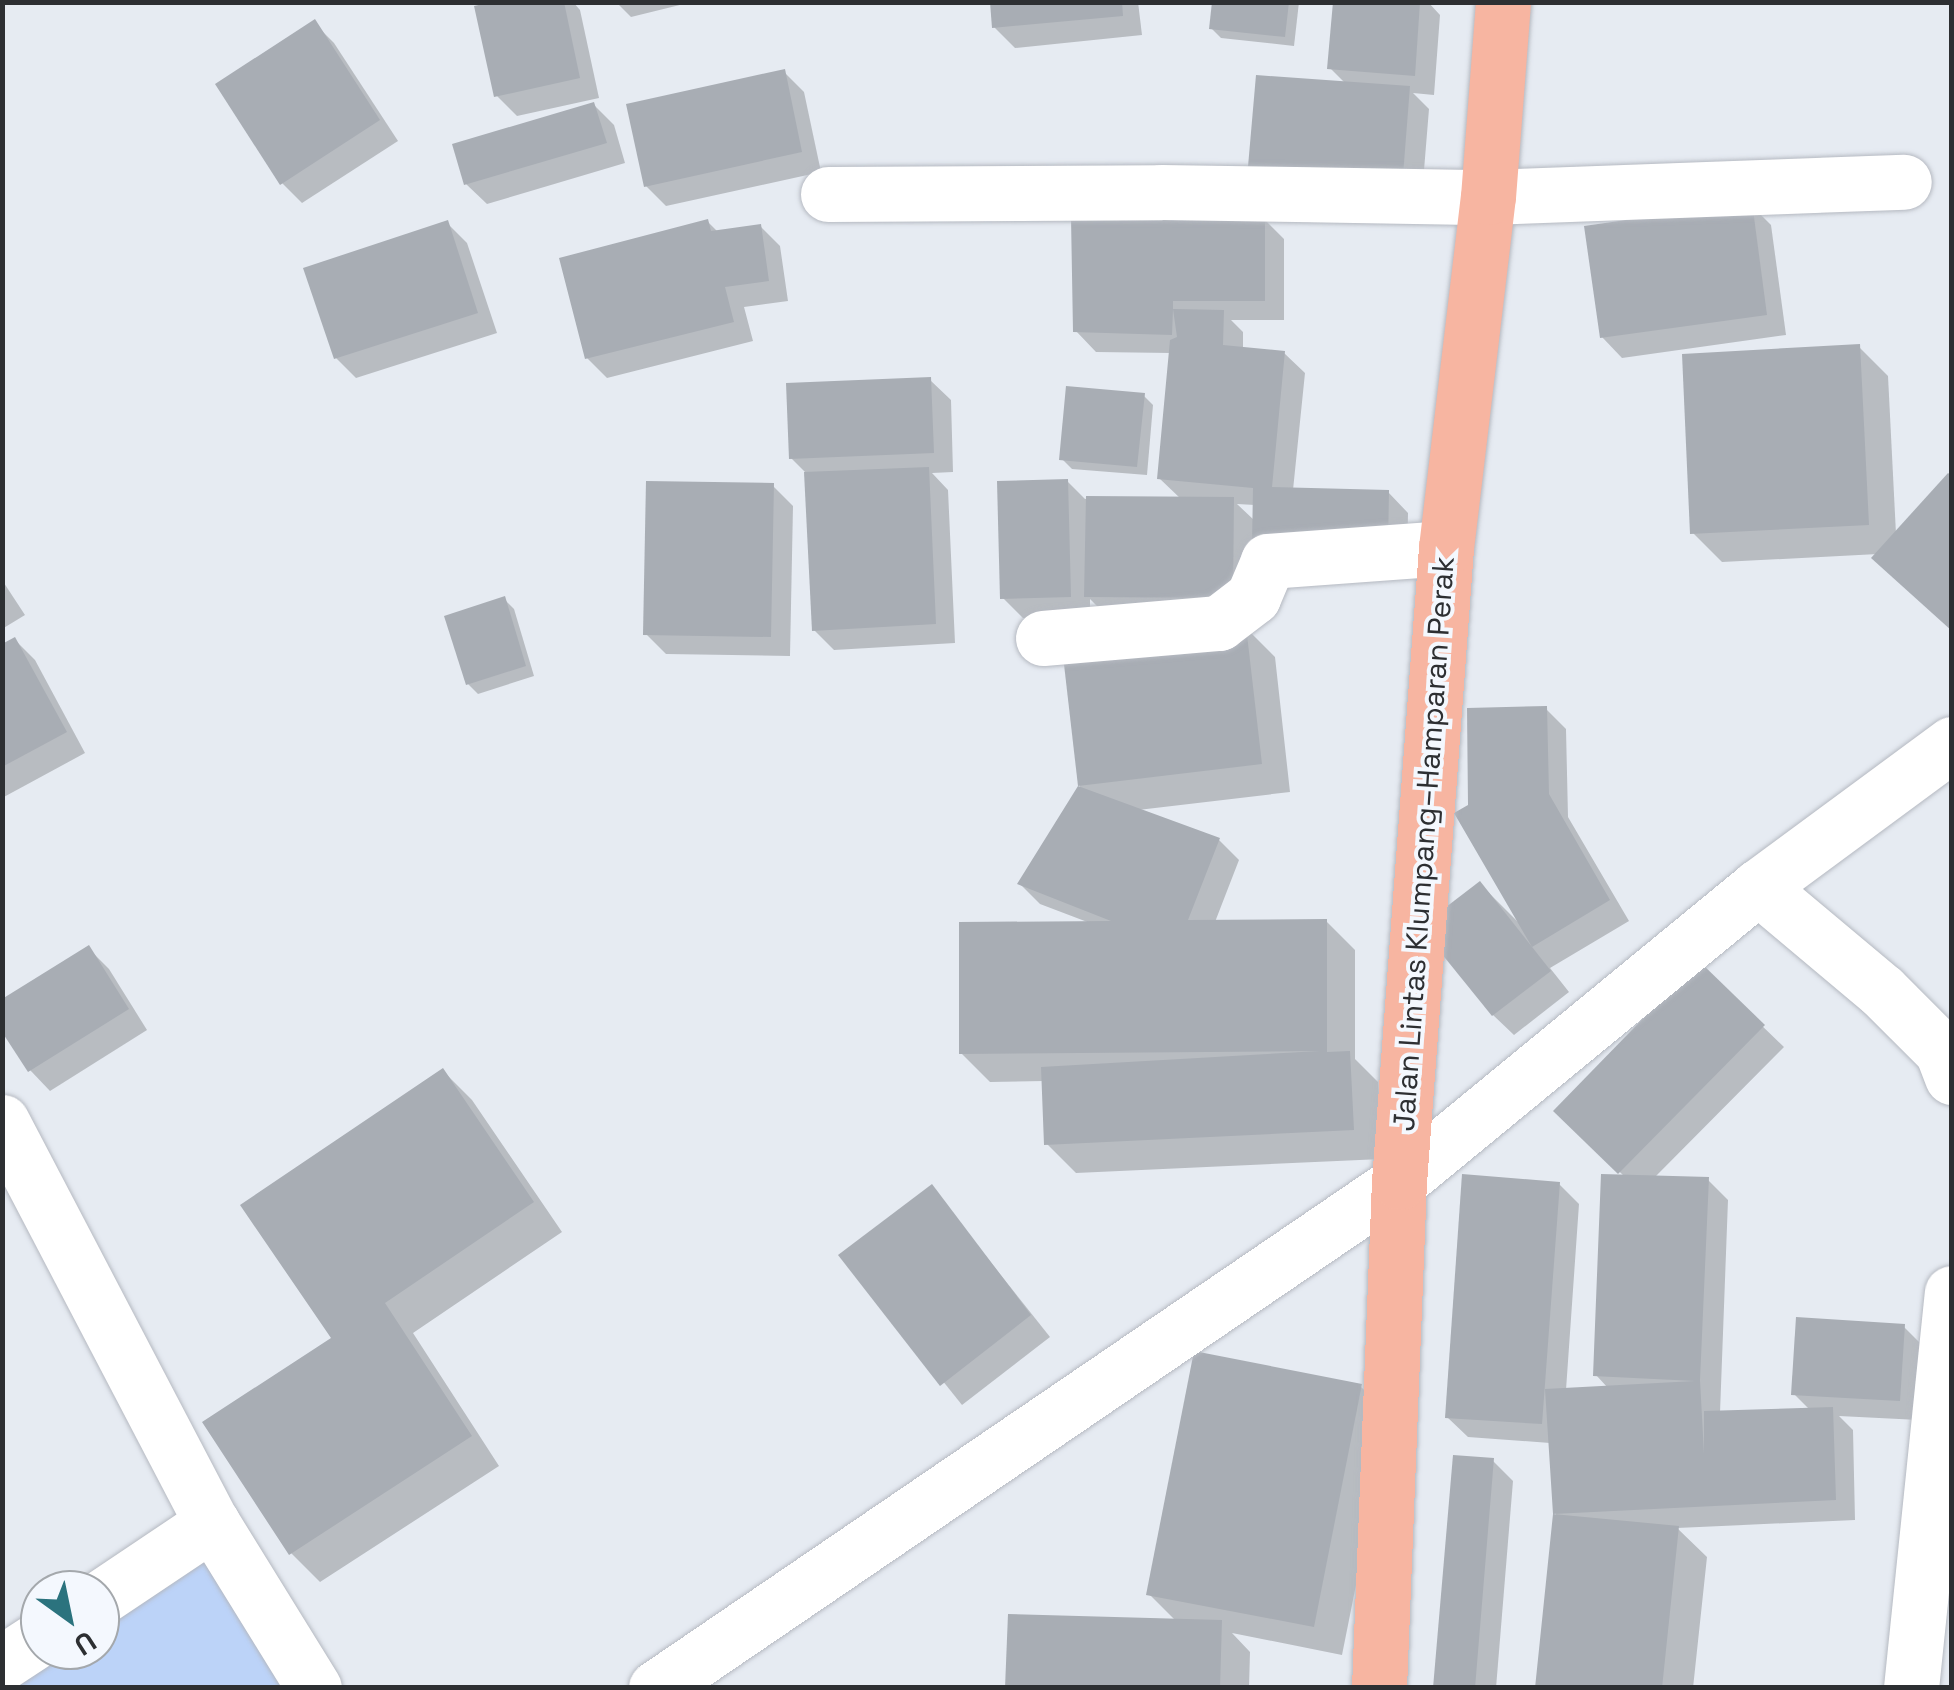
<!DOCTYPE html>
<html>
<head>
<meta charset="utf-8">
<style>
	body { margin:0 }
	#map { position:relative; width:1954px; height:1690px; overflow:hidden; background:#e6ebf2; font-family:"Space Grotesk",sans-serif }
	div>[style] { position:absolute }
	.green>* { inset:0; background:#bcd3f8 }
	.shadow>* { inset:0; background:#0003 }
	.building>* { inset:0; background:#a8adb4 }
	.roads { filter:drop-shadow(0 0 2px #b5b9c1) drop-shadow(0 0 2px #b5b9c1) }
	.minor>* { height:55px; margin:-27.5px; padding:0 27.5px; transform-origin:27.5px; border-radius:27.5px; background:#fff }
	.primary>* { height:55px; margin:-27.5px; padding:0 27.5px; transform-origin:27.5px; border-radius:27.5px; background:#f7b5a1 }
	span { translate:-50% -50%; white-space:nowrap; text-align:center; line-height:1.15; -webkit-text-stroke:8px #f4f8fe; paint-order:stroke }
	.street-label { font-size:30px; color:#2d2f32 }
	.frame { position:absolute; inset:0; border:5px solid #2d2f32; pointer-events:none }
	.north { position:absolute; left:20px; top:1570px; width:100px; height:100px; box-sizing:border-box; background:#f4f8fe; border:2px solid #a4a8ac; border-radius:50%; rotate:147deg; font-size:28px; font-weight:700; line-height:40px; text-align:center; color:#2d2f32 }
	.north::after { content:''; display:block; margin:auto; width:35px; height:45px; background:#2b737e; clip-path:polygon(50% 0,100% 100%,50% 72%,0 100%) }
</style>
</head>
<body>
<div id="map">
	<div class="green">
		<div style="clip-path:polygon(212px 1523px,314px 1688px,3px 1688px,40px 1650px,100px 1650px,100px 1598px)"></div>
	</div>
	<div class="shadow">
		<div style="clip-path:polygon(503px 2px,573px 2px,580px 10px,599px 98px,517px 116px,497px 96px)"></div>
		<div style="clip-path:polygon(616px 2px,692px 2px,631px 17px)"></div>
		<div style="clip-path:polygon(877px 2px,985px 2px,985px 4px)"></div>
		<div style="clip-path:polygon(992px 2px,1138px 2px,1142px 35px,1015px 48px,994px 27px)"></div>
		<div style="clip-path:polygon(1214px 2px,1299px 2px,1294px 46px,1221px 38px,1211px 28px)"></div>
		<div style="clip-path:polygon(1336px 2px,1428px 2px,1440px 15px,1434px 95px,1413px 93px,1429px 109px,1421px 207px,1346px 84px,1330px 68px)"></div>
		<div style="clip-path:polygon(314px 23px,334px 43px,398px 141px,302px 203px,282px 183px)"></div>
		<div style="clip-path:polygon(784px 72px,804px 92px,821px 172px,666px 206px,646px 186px)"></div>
		<div style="clip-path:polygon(594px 105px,614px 125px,625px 163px,487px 204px,466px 184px)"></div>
		<div style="clip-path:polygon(1751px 205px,1771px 225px,1786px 335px,1622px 358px,1602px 337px)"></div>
		<div style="clip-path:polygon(evenodd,1264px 219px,1284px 239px,1284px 320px,1231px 320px,1243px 332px,1243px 349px,1284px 353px,1305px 373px,1293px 490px,1388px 492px,1408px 513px,1407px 566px,1274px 564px,1252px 617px,1107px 616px,1090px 599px,1090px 616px,1023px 618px,1003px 598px,1067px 481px,1085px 499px,1181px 499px,1159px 478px,1171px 353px,1096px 352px,1076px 331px,1264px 219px,1237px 504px,1255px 505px,1255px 521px,1237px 504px)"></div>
		<div style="clip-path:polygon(707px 221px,719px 233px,760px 226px,780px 246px,788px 301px,744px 307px,753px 341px,607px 378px,587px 358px)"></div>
		<div style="clip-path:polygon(447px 223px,467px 243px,497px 333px,356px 378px,336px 358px)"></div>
		<div style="clip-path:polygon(1859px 347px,1888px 376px,1896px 534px,1878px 554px,1722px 562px,1693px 533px)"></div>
		<div style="clip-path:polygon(930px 380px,951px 400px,953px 472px,932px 473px,948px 490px,955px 643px,834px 650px,814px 630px,807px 474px,791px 458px)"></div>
		<div style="clip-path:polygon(1143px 395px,1153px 405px,1147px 475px,1072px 469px,1062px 459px)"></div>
		<div style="clip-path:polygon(773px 486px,793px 506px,790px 656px,666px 654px,646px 634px)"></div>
		<div style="clip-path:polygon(2px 580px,25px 615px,2px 629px)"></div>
		<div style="clip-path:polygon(504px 599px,514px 609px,534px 676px,478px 694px,468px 684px)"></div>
		<div style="clip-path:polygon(1246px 628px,1275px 657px,1290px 792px,1138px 810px,1219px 840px,1239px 860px,1215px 922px,1326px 921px,1355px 950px,1355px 1059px,1378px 1082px,1382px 1159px,1076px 1173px,1047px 1144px,1044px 1081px,990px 1082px,961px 1053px,1090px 923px,1040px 904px,1020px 884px,1080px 786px,1065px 650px)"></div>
		<div style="clip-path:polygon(15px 640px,35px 660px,85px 753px,2px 798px,2px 647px)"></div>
		<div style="clip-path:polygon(1546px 709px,1566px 729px,1568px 817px,1629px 921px,1550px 968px,1569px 992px,1514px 1035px,1493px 1015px,1480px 884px,1525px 929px,1470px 807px)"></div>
		<div style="clip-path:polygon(89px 949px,109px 969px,147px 1030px,50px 1091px,30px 1070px)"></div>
		<div style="clip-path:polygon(1699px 965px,1784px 1047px,1654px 1178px,1708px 1180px,1728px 1200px,1720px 1413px,1810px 1410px,1794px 1394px,1904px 1327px,1924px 1347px,1919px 1420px,1839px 1416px,1853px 1430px,1855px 1520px,1677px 1528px,1707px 1557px,1693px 1688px,1538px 1688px,1556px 1514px,1550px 1443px,1468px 1437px,1447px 1417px,1559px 1184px,1579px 1204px,1566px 1390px,1608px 1388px,1596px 1375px,1624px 1176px,1556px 1111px)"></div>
		<div style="clip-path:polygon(443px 1071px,472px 1100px,562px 1232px,413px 1333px,499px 1466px,320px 1582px,291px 1553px,335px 1339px)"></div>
		<div style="clip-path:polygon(931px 1187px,1050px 1337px,962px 1405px,842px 1255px)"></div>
		<div style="clip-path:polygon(1360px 1386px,1390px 1415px,1342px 1655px,1232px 1633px,1250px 1652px,1249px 1688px,1007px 1688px,1176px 1621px,1149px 1594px)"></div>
		<div style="clip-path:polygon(1493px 1461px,1513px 1481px,1496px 1688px,1436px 1688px)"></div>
	</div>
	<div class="building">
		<div style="clip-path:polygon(492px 2px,564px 2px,580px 78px,494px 97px,474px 6px)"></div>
		<div style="clip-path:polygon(990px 2px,1122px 2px,1123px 16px,992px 28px)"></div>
		<div style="clip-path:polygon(1212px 2px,1289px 2px,1285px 37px,1209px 29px)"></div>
		<div style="clip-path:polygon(1333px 2px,1420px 2px,1415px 76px,1327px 69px)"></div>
		<div style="clip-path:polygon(315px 19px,380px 120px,280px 185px,215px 84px)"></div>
		<div style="clip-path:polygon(785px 69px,802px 152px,644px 187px,626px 104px)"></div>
		<div style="clip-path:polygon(1256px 75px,1410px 86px,1402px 188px,1247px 178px)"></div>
		<div style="clip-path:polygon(594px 102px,607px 143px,464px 185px,452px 144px)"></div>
		<div style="clip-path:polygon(1752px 202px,1767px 315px,1600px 338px,1584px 226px)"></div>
		<div style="clip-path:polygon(1265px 216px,1265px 301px,1173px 301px,1173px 309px,1224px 310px,1223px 345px,1285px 351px,1272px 487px,1389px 490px,1388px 547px,1252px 544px,1253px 488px,1157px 479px,1170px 340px,1177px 337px,1173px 309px,1172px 335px,1073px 332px,1071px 217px)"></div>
		<div style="clip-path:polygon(708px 219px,711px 231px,761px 224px,769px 281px,725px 287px,734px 322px,585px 359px,559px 258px)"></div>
		<div style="clip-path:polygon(448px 220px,478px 313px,334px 359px,303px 268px)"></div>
		<div style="clip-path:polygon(1860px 344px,1869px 525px,1690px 534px,1682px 354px)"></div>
		<div style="clip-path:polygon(931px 377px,934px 453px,789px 459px,786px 383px)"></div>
		<div style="clip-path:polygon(1066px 386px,1145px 393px,1137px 467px,1059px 460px)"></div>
		<div style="clip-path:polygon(929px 467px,936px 624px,812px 631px,804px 472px)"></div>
		<div style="clip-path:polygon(1948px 473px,1952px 476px,1952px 631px,1871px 558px)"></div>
		<div style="clip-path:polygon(1068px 479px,1071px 597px,1000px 599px,997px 481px)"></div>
		<div style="clip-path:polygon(646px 481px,774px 483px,771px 637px,643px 635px)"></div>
		<div style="clip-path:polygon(1086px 496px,1234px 497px,1233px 598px,1084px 597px)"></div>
		<div style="clip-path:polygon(505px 596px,526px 666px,466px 685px,444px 616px)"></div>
		<div style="clip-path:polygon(1246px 626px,1262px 764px,1078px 786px,1062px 647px)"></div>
		<div style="clip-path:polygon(15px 637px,67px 732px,2px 767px,2px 644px)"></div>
		<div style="clip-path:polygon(1547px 706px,1549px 794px,1610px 900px,1532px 947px,1454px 813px,1468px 805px,1467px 708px)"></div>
		<div style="clip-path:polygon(1078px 786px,1220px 838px,1188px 920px,1327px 919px,1327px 1052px,1350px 1051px,1354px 1130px,1044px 1145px,1041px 1067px,1320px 1051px,959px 1054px,959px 922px,1111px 921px,1017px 884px)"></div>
		<div style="clip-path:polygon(1480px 881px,1551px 971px,1492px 1016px,1420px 927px)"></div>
		<div style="clip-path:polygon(89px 945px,129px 1009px,28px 1072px,2px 1032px,2px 999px)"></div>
		<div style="clip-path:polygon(1699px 961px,1765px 1025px,1618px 1174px,1553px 1111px)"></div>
		<div style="clip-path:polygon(443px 1068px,534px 1202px,385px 1303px,472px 1436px,289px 1555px,202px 1422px,331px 1338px,240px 1205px)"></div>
		<div style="clip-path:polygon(1462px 1174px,1560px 1182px,1542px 1424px,1445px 1418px)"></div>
		<div style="clip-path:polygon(1601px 1174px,1709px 1177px,1700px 1380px,1704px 1454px,1704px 1411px,1833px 1407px,1836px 1500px,1553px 1514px,1679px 1526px,1662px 1688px,1535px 1688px,1553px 1514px,1545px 1389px,1695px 1381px,1593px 1376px)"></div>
		<div style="clip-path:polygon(932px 1184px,1031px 1315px,940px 1386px,838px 1255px)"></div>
		<div style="clip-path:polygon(1796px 1317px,1905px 1324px,1900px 1401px,1791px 1395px)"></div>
		<div style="clip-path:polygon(1194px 1351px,1362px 1384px,1314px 1627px,1146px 1595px)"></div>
		<div style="clip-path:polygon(1453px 1455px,1494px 1458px,1475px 1688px,1433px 1688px)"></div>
		<div style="clip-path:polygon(1008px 1614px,1222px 1620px,1220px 1688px,1005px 1688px)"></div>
	</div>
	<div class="roads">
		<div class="minor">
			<div style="left:828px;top:194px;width:333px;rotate:-0.3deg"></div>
			<div style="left:1161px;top:192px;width:327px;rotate:0.9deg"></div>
			<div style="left:1488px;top:197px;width:416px;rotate:-2.1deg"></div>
			<div style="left:1043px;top:638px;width:177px;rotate:-4.9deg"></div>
			<div style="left:1219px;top:623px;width:43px;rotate:-37.4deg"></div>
			<div style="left:1253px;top:597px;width:39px;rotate:-67deg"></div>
			<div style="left:1268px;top:561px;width:178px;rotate:-4.2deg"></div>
			<div style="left:1758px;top:887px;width:162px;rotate:40deg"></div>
			<div style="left:1882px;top:991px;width:85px;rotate:45deg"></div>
			<div style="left:1942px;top:1051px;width:28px;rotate:69deg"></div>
			<div style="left:2px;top:1122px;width:453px;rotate:62.4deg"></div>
			<div style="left:212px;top:1523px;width:194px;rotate:58.3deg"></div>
			<div style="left:100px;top:1598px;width:135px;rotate:-33.8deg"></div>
			<div style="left:2px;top:1663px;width:45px;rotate:-33.3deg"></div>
			<div style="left:656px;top:1688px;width:899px;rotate:-34.26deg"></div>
			<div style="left:1399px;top:1182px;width:465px;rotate:-39.4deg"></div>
			<div style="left:1758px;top:887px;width:241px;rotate:-36.4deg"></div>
			<div style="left:1911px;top:1688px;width:397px;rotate:-84.1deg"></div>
		</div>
		<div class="primary">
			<div style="left:1379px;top:1688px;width:506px;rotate:-87.74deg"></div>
			<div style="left:1399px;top:1182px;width:636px;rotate:-85.76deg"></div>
			<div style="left:1446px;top:548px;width:354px;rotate:-83.2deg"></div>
			<div style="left:1488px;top:197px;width:196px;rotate:-85.6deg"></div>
		</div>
	</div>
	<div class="street-label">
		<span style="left:1424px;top:844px;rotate:-86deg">Jalan Lintas Klumpang–Hamparan Perak</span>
	</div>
	<div class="frame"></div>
	<div class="north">U</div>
</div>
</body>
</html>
